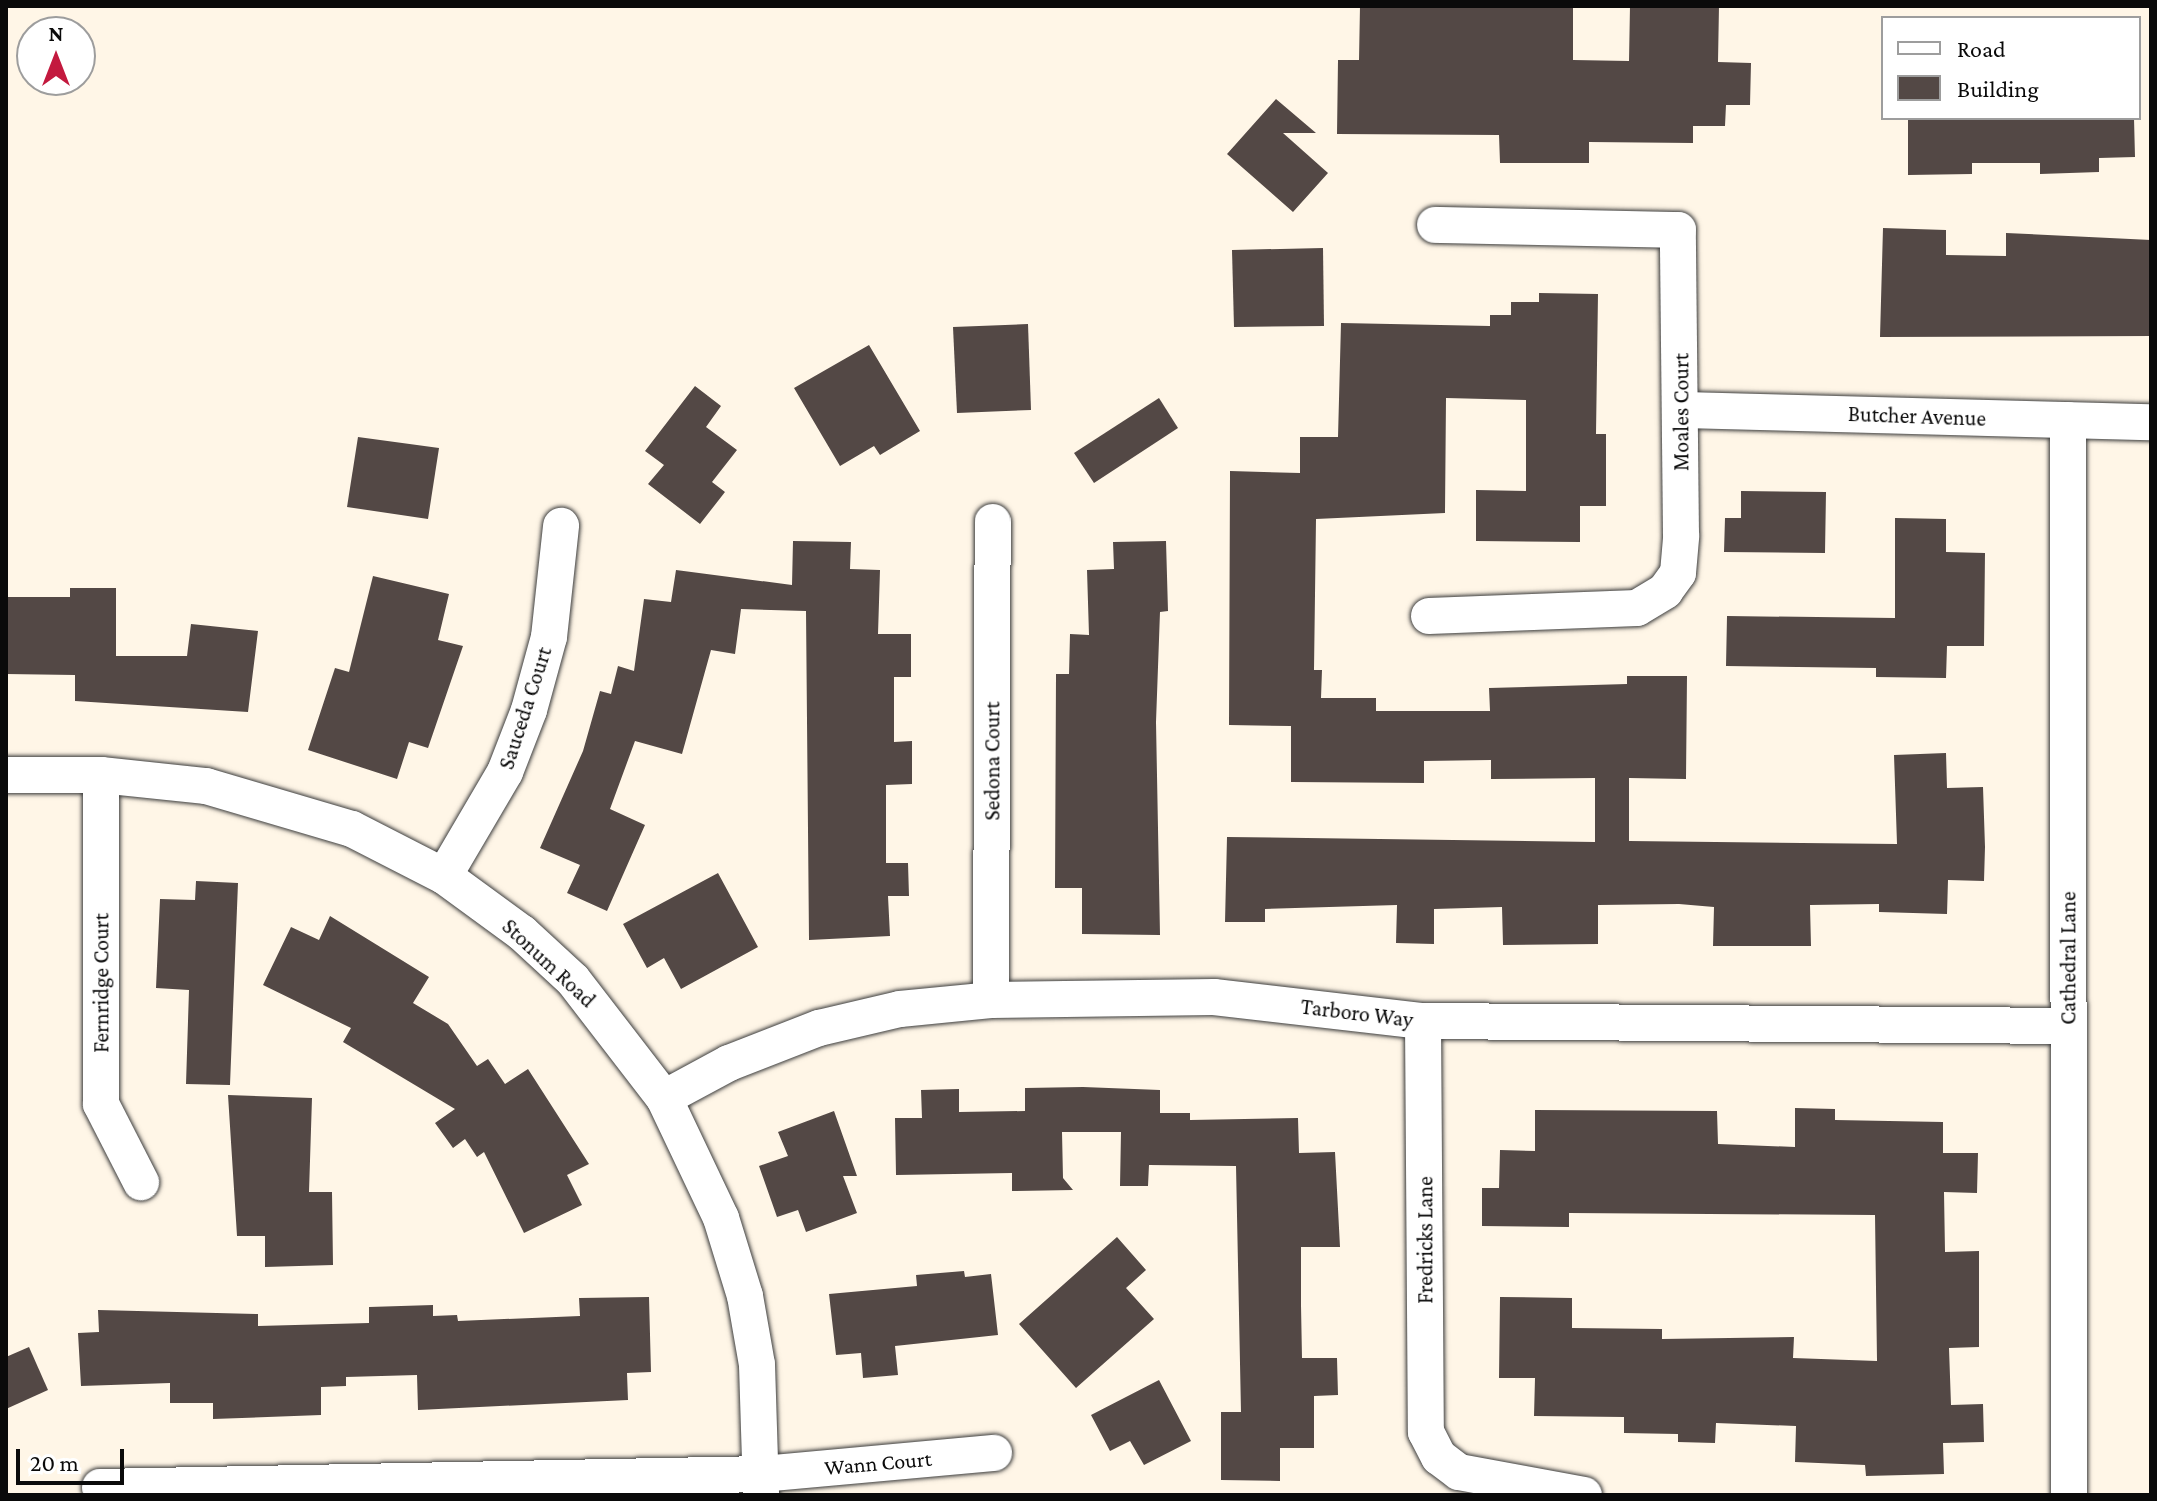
<!DOCTYPE html>
<html>
<head>
<meta charset="utf-8">
<style>
	body { margin:0 }
	#map { position:relative; width:2157px; height:1501px; overflow:hidden; background:#fff6e7; font-family:"Crimson Pro",serif }
	div>[style] { position:absolute }
	.building>* { inset:0; background:#534845 }
	.roads { filter:drop-shadow(0 0 2px #3d3d3d) drop-shadow(0 0 2px #3d3d3d) }
	.minor>* { height:36px; margin:-18px; padding:0 18px; transform-origin:18px; border-radius:18px; background:#fff }
	span { translate:-50% -50%; white-space:nowrap; text-align:center; line-height:1.15; -webkit-text-stroke:8px #fff; paint-order:stroke }
	.street-label { font-size:22px; color:#0a0a0a }
	.frame { position:absolute; inset:0; border:8px solid #0a0a0a; pointer-events:none }
	.legend { position:absolute; left:1881px; top:16px; width:260px; height:104px; box-sizing:border-box; background:#fff; border:2px solid #9d9d9d; margin:0; padding:10px 14px; list-style:none; font-size:24px; color:#0a0a0a }
	.legend li { display:flex; align-items:center; gap:16px; height:40px }
	.legend b { width:40px; border:2px solid #9d9d9d }
	.north { position:absolute; left:16px; top:16px; width:80px; height:80px; box-sizing:border-box; background:#fff; border:2px solid #9d9d9d; border-radius:50%; rotate:0deg; font-size:22px; font-weight:700; line-height:32px; text-align:center; color:#0a0a0a }
	.north::after { content:''; display:block; margin:auto; width:28px; height:36px; background:#c3193e; clip-path:polygon(50% 0,100% 100%,50% 72%,0 100%) }
	.scale { position:absolute; left:16px; top:1449px; width:108px; height:36px; box-sizing:border-box; border:4px solid #0a0a0a; border-top:0; padding-left:10px; font-size:24px; line-height:28px; white-space:nowrap; color:#0a0a0a; -webkit-text-stroke:6px #fff; paint-order:stroke }
</style>
</head>
<body>
<div id="map">
	<div class="building">
		<div style="clip-path:polygon(1360px 6px,1573px 6px,1573px 60px,1629px 61px,1630px 6px,1719px 6px,1718px 62px,1751px 63px,1750px 105px,1726px 105px,1725px 126px,1693px 126px,1693px 143px,1589px 142px,1589px 163px,1500px 163px,1499px 135px,1337px 134px,1338px 60px,1359px 60px)"></div>
		<div style="clip-path:polygon(1276px 99px,1316px 133px,1283px 133px,1328px 173px,1293px 212px,1227px 154px)"></div>
		<div style="clip-path:polygon(1908px 118px,2134px 118px,2135px 157px,2099px 158px,2099px 172px,2040px 174px,2040px 163px,1972px 163px,1972px 174px,1908px 175px)"></div>
		<div style="clip-path:polygon(1883px 228px,1946px 230px,1946px 255px,2006px 256px,2006px 233px,2151px 240px,2151px 336px,1880px 337px)"></div>
		<div style="clip-path:polygon(1323px 248px,1324px 326px,1234px 327px,1232px 250px)"></div>
		<div style="clip-path:polygon(1539px 293px,1598px 294px,1596px 434px,1606px 434px,1606px 506px,1580px 506px,1580px 542px,1476px 541px,1476px 490px,1526px 491px,1526px 400px,1446px 398px,1445px 513px,1316px 519px,1314px 670px,1322px 670px,1321px 698px,1376px 698px,1376px 711px,1490px 711px,1489px 688px,1627px 684px,1627px 676px,1687px 676px,1686px 779px,1629px 778px,1629px 841px,1897px 844px,1894px 755px,1946px 753px,1947px 788px,1983px 787px,1985px 847px,1984px 881px,1948px 880px,1947px 914px,1879px 912px,1879px 904px,1810px 905px,1811px 946px,1713px 946px,1714px 907px,1679px 904px,1598px 905px,1598px 944px,1503px 945px,1502px 907px,1434px 909px,1434px 944px,1396px 943px,1397px 905px,1265px 909px,1265px 922px,1225px 922px,1227px 837px,1595px 842px,1595px 778px,1491px 779px,1491px 760px,1424px 761px,1424px 783px,1291px 782px,1291px 726px,1229px 725px,1230px 471px,1300px 473px,1300px 437px,1338px 437px,1341px 323px,1490px 326px,1490px 315px,1511px 315px,1511px 302px,1539px 302px)"></div>
		<div style="clip-path:polygon(1028px 324px,1031px 410px,957px 413px,953px 327px)"></div>
		<div style="clip-path:polygon(869px 345px,920px 431px,880px 455px,874px 446px,840px 466px,794px 388px)"></div>
		<div style="clip-path:polygon(695px 386px,721px 406px,706px 427px,737px 450px,712px 482px,725px 492px,700px 524px,648px 484px,664px 465px,645px 451px)"></div>
		<div style="clip-path:polygon(1159px 398px,1178px 428px,1094px 483px,1074px 453px)"></div>
		<div style="clip-path:polygon(358px 437px,439px 448px,428px 519px,347px 507px)"></div>
		<div style="clip-path:polygon(1741px 491px,1826px 492px,1825px 553px,1724px 552px,1725px 518px,1741px 518px)"></div>
		<div style="clip-path:polygon(1895px 518px,1946px 519px,1946px 552px,1985px 553px,1984px 646px,1947px 646px,1946px 678px,1876px 677px,1876px 668px,1726px 666px,1727px 616px,1895px 618px)"></div>
		<div style="clip-path:polygon(793px 541px,851px 542px,850px 569px,880px 570px,878px 634px,911px 634px,911px 677px,894px 677px,894px 742px,912px 741px,912px 784px,886px 785px,886px 863px,908px 863px,909px 896px,888px 896px,890px 936px,809px 940px,806px 611px,741px 609px,735px 654px,711px 650px,682px 754px,635px 741px,610px 809px,645px 825px,607px 911px,567px 893px,580px 865px,540px 848px,583px 751px,600px 691px,611px 694px,618px 666px,634px 671px,644px 599px,671px 602px,676px 570px,792px 585px)"></div>
		<div style="clip-path:polygon(1166px 541px,1168px 611px,1160px 612px,1156px 722px,1160px 935px,1082px 934px,1082px 888px,1055px 888px,1056px 674px,1069px 674px,1070px 634px,1089px 635px,1087px 570px,1114px 569px,1113px 542px)"></div>
		<div style="clip-path:polygon(373px 576px,449px 594px,438px 640px,463px 646px,428px 748px,409px 742px,397px 779px,308px 750px,335px 668px,349px 672px)"></div>
		<div style="clip-path:polygon(70px 588px,116px 588px,116px 656px,187px 656px,191px 624px,258px 631px,248px 712px,75px 701px,75px 675px,6px 674px,6px 597px,70px 597px)"></div>
		<div style="clip-path:polygon(718px 873px,758px 947px,681px 989px,664px 958px,647px 968px,623px 924px)"></div>
		<div style="clip-path:polygon(196px 881px,238px 883px,230px 1085px,186px 1084px,189px 990px,156px 988px,160px 899px,195px 900px)"></div>
		<div style="clip-path:polygon(330px 916px,429px 977px,413px 1003px,448px 1024px,477px 1066px,488px 1059px,505px 1084px,528px 1069px,589px 1164px,567px 1175px,582px 1205px,524px 1233px,484px 1152px,477px 1157px,465px 1139px,453px 1148px,435px 1123px,455px 1109px,343px 1042px,351px 1028px,263px 985px,291px 927px,319px 940px)"></div>
		<div style="clip-path:polygon(1083px 1087px,1160px 1090px,1160px 1113px,1190px 1113px,1190px 1120px,1298px 1118px,1299px 1153px,1335px 1152px,1340px 1247px,1301px 1247px,1301px 1305px,1302px 1358px,1337px 1358px,1338px 1395px,1314px 1396px,1314px 1448px,1280px 1448px,1280px 1481px,1221px 1480px,1221px 1412px,1241px 1412px,1236px 1166px,1149px 1165px,1148px 1186px,1120px 1186px,1121px 1132px,1062px 1132px,1063px 1178px,1073px 1190px,1012px 1191px,1012px 1173px,896px 1175px,895px 1118px,922px 1118px,921px 1090px,959px 1089px,959px 1112px,1025px 1111px,1025px 1088px)"></div>
		<div style="clip-path:polygon(228px 1095px,312px 1098px,309px 1192px,332px 1192px,333px 1265px,265px 1267px,265px 1236px,237px 1236px)"></div>
		<div style="clip-path:polygon(1795px 1108px,1835px 1109px,1835px 1120px,1943px 1122px,1943px 1153px,1978px 1153px,1977px 1193px,1944px 1192px,1945px 1252px,1979px 1251px,1979px 1347px,1949px 1348px,1951px 1405px,1983px 1404px,1984px 1442px,1943px 1443px,1944px 1474px,1866px 1476px,1865px 1465px,1795px 1462px,1796px 1426px,1716px 1423px,1715px 1443px,1678px 1442px,1678px 1434px,1624px 1433px,1624px 1417px,1534px 1416px,1535px 1378px,1499px 1378px,1500px 1297px,1572px 1298px,1572px 1328px,1662px 1329px,1662px 1339px,1794px 1337px,1793px 1358px,1877px 1361px,1875px 1215px,1569px 1213px,1569px 1227px,1482px 1226px,1482px 1188px,1499px 1188px,1500px 1150px,1535px 1151px,1535px 1110px,1717px 1111px,1718px 1144px,1795px 1147px)"></div>
		<div style="clip-path:polygon(834px 1111px,857px 1176px,843px 1176px,857px 1213px,806px 1232px,798px 1210px,777px 1217px,759px 1166px,788px 1156px,778px 1132px)"></div>
		<div style="clip-path:polygon(1117px 1237px,1146px 1270px,1126px 1288px,1154px 1319px,1076px 1388px,1019px 1324px)"></div>
		<div style="clip-path:polygon(964px 1271px,965px 1277px,991px 1274px,998px 1335px,895px 1346px,898px 1375px,863px 1378px,861px 1353px,836px 1355px,829px 1294px,917px 1286px,916px 1275px)"></div>
		<div style="clip-path:polygon(649px 1297px,651px 1372px,627px 1373px,628px 1400px,418px 1410px,417px 1375px,346px 1377px,346px 1386px,321px 1387px,321px 1415px,213px 1419px,213px 1403px,170px 1403px,170px 1383px,81px 1386px,78px 1333px,99px 1332px,98px 1310px,258px 1314px,258px 1326px,369px 1323px,369px 1307px,433px 1305px,433px 1316px,457px 1315px,458px 1321px,580px 1316px,579px 1298px)"></div>
		<div style="clip-path:polygon(29px 1347px,48px 1390px,6px 1409px,6px 1357px)"></div>
		<div style="clip-path:polygon(1159px 1380px,1191px 1441px,1144px 1465px,1130px 1441px,1110px 1451px,1091px 1415px)"></div>
	</div>
	<div class="roads">
		<div class="minor">
			<div style="left:1683px;top:410px;width:468px;rotate:1.5deg"></div>
			<div style="left:2068px;top:420px;width:1075px;rotate:89.95deg"></div>
			<div style="left:1429px;top:616px;width:208px;rotate:-2.2deg"></div>
			<div style="left:1637px;top:608px;width:33px;rotate:-31deg"></div>
			<div style="left:1665px;top:591px;width:22px;rotate:-54deg"></div>
			<div style="left:1678px;top:573px;width:38px;rotate:-85deg"></div>
			<div style="left:1681px;top:535px;width:305px;rotate:-90.6deg"></div>
			<div style="left:1678px;top:230px;width:243px;rotate:-178.8deg"></div>
			<div style="left:6px;top:775px;width:95px"></div>
			<div style="left:101px;top:775px;width:106px;rotate:6deg"></div>
			<div style="left:206px;top:786px;width:152px;rotate:16.4deg"></div>
			<div style="left:352px;top:829px;width:103px;rotate:27.1deg"></div>
			<div style="left:444px;top:876px;width:97px;rotate:36.2deg"></div>
			<div style="left:522px;top:933px;width:69px;rotate:42.7deg"></div>
			<div style="left:573px;top:980px;width:149px;rotate:52.4deg"></div>
			<div style="left:664px;top:1098px;width:133px;rotate:64.6deg"></div>
			<div style="left:721px;top:1218px;width:82px;rotate:72.9deg"></div>
			<div style="left:745px;top:1296px;width:70px;rotate:80.1deg"></div>
			<div style="left:757px;top:1365px;width:130px;rotate:88.2deg"></div>
			<div style="left:101px;top:775px;width:329px;rotate:90deg"></div>
			<div style="left:101px;top:1104px;width:88px;rotate:62.9deg"></div>
			<div style="left:444px;top:876px;width:121px;rotate:-59.6deg"></div>
			<div style="left:505px;top:772px;width:66px;rotate:-68.8deg"></div>
			<div style="left:529px;top:710px;width:76px;rotate:-74.7deg"></div>
			<div style="left:549px;top:637px;width:112px;rotate:-83.8deg"></div>
			<div style="left:991px;top:1000px;width:478px;rotate:-89.8deg"></div>
			<div style="left:1423px;top:1021px;width:411px;rotate:89.6deg"></div>
			<div style="left:1426px;top:1432px;width:28px;rotate:63deg"></div>
			<div style="left:1439px;top:1457px;width:25px;rotate:37deg"></div>
			<div style="left:1459px;top:1472px;width:127px;rotate:10.4deg"></div>
			<div style="left:664px;top:1098px;width:74px;rotate:-28.3deg"></div>
			<div style="left:729px;top:1063px;width:97px;rotate:-21.3deg"></div>
			<div style="left:819px;top:1028px;width:83px;rotate:-13.2deg"></div>
			<div style="left:900px;top:1009px;width:91px;rotate:-5.6deg"></div>
			<div style="left:991px;top:1000px;width:223px;rotate:-0.8deg"></div>
			<div style="left:1214px;top:997px;width:210px;rotate:6.6deg"></div>
			<div style="left:1423px;top:1021px;width:645px;rotate:0.44deg"></div>
			<div style="left:100px;top:1487px;width:662px;rotate:-1.12deg"></div>
			<div style="left:762px;top:1474px;width:233px;rotate:-5.2deg"></div>
		</div>
	</div>
	<div class="street-label">
		<span style="left:1681px;top:412px;rotate:-90deg">Moales Court</span>
		<span style="left:1917px;top:416px;rotate:2deg">Butcher Avenue</span>
		<span style="left:525px;top:708px;rotate:-72deg">Sauceda Court</span>
		<span style="left:992px;top:761px;rotate:-90deg">Sedona Court</span>
		<span style="left:2068px;top:958px;rotate:-90deg">Cathedral Lane</span>
		<span style="left:549px;top:963px;rotate:43deg">Stonum Road</span>
		<span style="left:101px;top:983px;rotate:-90deg">Fernridge Court</span>
		<span style="left:1357px;top:1013px;rotate:7deg">Tarboro Way</span>
		<span style="left:1425px;top:1240px;rotate:-90deg">Fredricks Lane</span>
		<span style="left:878px;top:1463px;rotate:-5deg">Wann Court</span>
	</div>
	<div class="frame"></div>
	<ul class="legend">
	<li><b style="height:10px;background:#fff"></b>Road</li>
	<li><b style="height:22px;background:#534845"></b>Building</li>
	</ul>
	<div class="north">N</div>
	<div class="scale">20 m</div>
</div>
</body>
</html>
